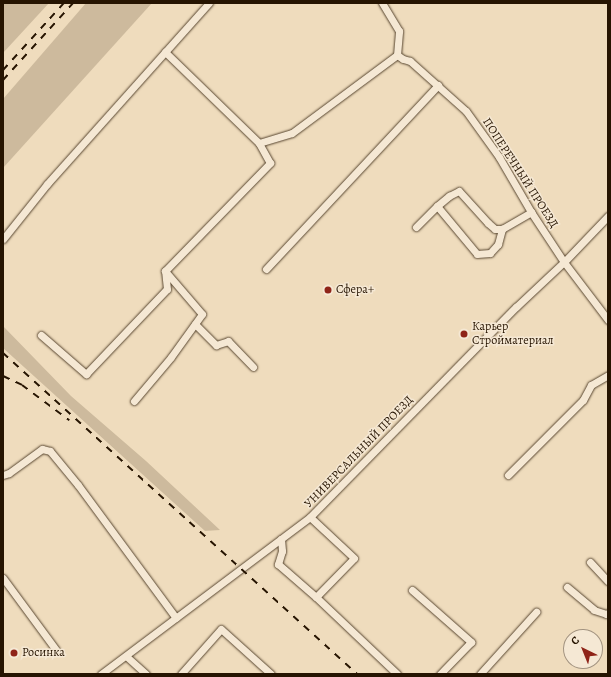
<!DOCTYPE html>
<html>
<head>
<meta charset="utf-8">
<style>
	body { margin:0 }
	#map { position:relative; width:611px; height:677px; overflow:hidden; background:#efdcbd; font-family:Alegreya,serif }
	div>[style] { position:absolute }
	.green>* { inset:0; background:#cdba9d }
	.roads { filter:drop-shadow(0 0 1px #584630) drop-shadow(0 0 1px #584630) }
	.minor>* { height:7px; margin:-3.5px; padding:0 3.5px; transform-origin:3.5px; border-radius:3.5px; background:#f5e8d4 }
	.rail>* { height:2px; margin-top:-1px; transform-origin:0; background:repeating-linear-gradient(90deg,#261401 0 7px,transparent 0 14px) }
	.dots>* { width:11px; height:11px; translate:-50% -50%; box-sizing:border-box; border:2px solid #f5e8d4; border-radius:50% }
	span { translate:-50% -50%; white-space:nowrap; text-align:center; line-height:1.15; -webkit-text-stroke:3px #f5e8d4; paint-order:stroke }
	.street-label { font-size:12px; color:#261401 }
	.poi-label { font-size:12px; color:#261401 }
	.left { translate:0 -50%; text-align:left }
	.frame { position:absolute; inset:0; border:4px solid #261401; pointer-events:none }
	.north { position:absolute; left:563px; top:629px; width:40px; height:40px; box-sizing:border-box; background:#f5e8d4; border:1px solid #a29380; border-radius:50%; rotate:317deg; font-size:11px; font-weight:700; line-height:16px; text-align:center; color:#261401 }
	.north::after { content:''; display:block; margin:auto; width:14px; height:18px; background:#8f2418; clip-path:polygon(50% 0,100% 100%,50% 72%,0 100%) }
</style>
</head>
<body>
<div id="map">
	<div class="green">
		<div style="clip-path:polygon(3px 3px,49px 3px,3px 53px)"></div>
		<div style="clip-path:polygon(86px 3px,152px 3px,3px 168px,3px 99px)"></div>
		<div style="clip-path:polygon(3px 326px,71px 396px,146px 461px,220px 530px,205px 531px,3px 348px)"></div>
	</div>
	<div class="roads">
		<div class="minor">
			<div style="left:397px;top:55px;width:7px;rotate:34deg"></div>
			<div style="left:403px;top:59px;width:7px;rotate:16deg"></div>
			<div style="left:410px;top:61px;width:75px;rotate:41.8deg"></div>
			<div style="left:466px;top:111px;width:57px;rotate:54.3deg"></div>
			<div style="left:499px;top:157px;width:64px;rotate:59.8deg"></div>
			<div style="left:531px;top:212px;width:60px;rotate:56.6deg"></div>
			<div style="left:564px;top:262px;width:73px;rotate:52.8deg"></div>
			<div style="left:259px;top:143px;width:34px;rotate:-17deg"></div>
			<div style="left:292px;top:133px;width:131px;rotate:-36.6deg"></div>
			<div style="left:397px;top:55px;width:24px;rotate:-85deg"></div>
			<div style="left:399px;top:31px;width:33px;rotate:-121deg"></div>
			<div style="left:437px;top:206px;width:16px;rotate:-40deg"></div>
			<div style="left:449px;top:196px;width:11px;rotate:-27deg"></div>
			<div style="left:459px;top:191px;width:43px;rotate:47.8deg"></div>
			<div style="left:488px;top:223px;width:9px;rotate:41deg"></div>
			<div style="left:495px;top:229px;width:7px"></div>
			<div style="left:416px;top:227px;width:30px;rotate:-45deg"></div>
			<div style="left:437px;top:206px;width:62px;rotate:50.2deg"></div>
			<div style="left:477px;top:254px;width:13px;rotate:-4deg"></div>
			<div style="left:490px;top:253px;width:12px;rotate:-48deg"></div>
			<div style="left:498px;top:244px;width:16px;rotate:-75deg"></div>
			<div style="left:502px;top:229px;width:34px;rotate:-30deg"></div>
			<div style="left:3px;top:239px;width:70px;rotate:-51.3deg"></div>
			<div style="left:47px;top:184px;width:243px;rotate:-48.2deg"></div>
			<div style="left:266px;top:269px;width:252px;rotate:-46.9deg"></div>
			<div style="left:195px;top:324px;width:30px;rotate:45deg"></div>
			<div style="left:216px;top:345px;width:13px;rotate:-18deg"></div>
			<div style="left:228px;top:341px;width:36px;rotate:46deg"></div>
			<div style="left:41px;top:335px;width:60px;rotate:40.9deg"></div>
			<div style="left:86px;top:374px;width:117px;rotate:-46.4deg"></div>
			<div style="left:167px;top:289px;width:18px;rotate:-96deg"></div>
			<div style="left:165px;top:271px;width:151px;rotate:-45.8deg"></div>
			<div style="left:270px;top:163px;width:23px;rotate:-119deg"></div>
			<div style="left:259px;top:143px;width:131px;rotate:-135.9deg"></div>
			<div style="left:134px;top:401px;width:57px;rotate:-49.9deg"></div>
			<div style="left:171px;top:357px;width:53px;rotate:-54.2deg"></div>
			<div style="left:202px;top:314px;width:57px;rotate:-130.7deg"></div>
			<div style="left:3px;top:475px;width:6px;rotate:-18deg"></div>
			<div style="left:9px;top:473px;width:41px;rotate:-36deg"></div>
			<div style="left:42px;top:449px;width:8px;rotate:14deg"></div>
			<div style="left:50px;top:451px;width:44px;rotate:50.5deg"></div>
			<div style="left:78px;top:485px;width:165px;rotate:53.6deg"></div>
			<div style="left:508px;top:475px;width:106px;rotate:-45deg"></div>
			<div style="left:583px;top:400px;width:17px;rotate:-62deg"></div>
			<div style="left:591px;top:385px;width:20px;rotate:-30deg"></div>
			<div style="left:281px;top:539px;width:12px;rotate:85deg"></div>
			<div style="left:282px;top:551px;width:14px;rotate:107deg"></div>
			<div style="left:278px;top:564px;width:50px;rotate:41deg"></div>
			<div style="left:316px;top:597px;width:54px;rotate:-45.7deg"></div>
			<div style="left:354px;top:558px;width:60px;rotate:-137deg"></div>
			<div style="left:590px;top:562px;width:26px;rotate:47deg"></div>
			<div style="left:3px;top:578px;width:89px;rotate:53.6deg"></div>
			<div style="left:567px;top:587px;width:35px;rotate:40deg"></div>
			<div style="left:594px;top:610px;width:13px;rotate:18deg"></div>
			<div style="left:606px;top:614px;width:2px;rotate:-27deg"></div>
			<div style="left:412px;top:590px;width:79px;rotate:41.4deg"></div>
			<div style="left:471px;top:642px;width:45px;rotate:134.1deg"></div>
			<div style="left:316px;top:597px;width:112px;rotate:43.5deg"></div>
			<div style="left:126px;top:656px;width:27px;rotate:42deg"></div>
			<div style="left:101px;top:674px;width:261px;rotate:-36.9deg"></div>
			<div style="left:310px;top:517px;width:294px;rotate:-45.6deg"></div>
			<div style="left:516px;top:307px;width:66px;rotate:-43.2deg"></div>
			<div style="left:564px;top:262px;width:64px;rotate:-46.3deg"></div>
			<div style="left:181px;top:674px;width:60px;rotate:-48.4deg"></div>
			<div style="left:221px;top:629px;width:67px;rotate:42deg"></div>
			<div style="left:480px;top:674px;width:84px;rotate:-47.9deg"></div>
		</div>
	</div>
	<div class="rail">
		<div style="left:3px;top:70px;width:91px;rotate:-47.7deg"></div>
		<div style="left:3px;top:80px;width:104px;rotate:-47.7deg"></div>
		<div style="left:3px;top:353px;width:478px;rotate:42.2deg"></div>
		<div style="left:3px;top:376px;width:21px;rotate:25deg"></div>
		<div style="left:22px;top:385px;width:59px;rotate:36.7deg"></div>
	</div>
	<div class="dots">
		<div style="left:328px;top:290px;background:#8f2418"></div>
		<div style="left:464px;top:334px;background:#8f2418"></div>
		<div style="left:14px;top:653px;background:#8f2418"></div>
	</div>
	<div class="street-label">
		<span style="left:520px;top:173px;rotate:57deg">ПОПЕРЕЧНЫЙ ПРОЕЗД</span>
		<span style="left:359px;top:452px;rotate:-46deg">УНИВЕРСАЛЬНЫЙ ПРОЕЗД</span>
	</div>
	<div class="poi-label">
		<span class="left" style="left:336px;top:290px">Сфера+</span>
		<span class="left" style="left:472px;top:334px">Карьер<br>Стройматериал</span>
		<span class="left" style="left:22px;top:653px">Росинка</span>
	</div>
	<div class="frame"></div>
	<div class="north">С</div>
</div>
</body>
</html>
